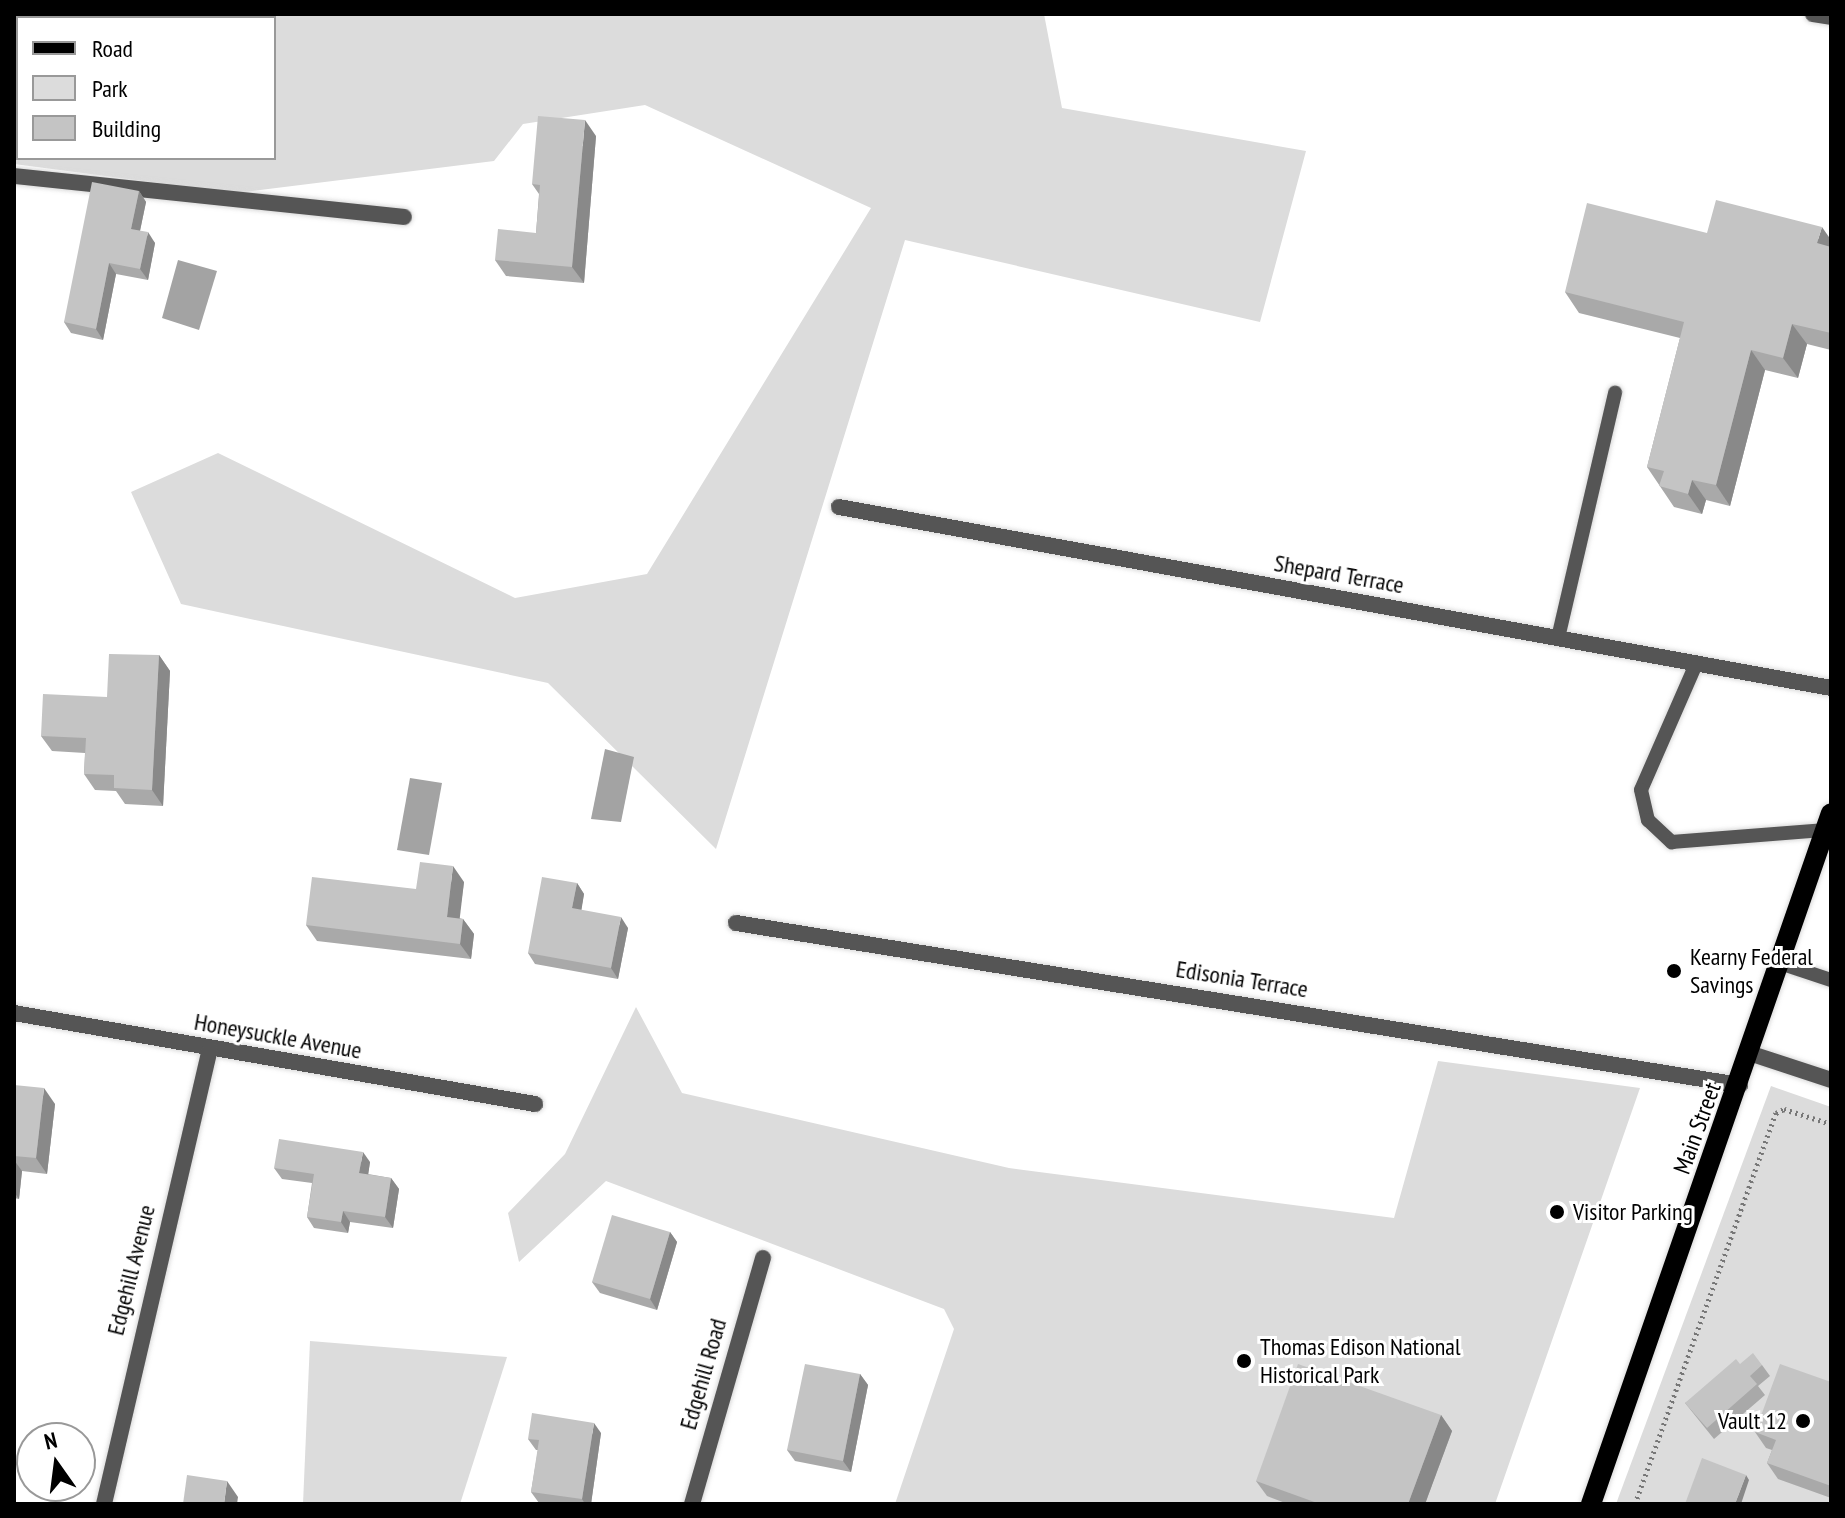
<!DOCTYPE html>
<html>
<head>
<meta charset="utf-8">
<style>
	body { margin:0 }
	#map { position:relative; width:1845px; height:1518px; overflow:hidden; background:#fff; font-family:"PT Sans Narrow",sans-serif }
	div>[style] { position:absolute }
	.green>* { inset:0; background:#dcdcdc }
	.water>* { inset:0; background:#a3a3a3 }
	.path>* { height:5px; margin-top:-2.5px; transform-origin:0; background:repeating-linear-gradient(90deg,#777 0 2px,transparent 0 6px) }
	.roads { filter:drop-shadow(0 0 2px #dbdbdb) drop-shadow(0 0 2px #dbdbdb) }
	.service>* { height:14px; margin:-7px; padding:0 7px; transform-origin:7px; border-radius:7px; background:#555 }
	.minor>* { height:16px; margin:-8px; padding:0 8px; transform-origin:8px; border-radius:8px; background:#555 }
	.primary>* { height:20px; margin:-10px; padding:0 10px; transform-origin:10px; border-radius:10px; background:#000 }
	.wall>* { inset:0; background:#a9a9a9 }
	.shaded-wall>* { inset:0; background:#898989 }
	.building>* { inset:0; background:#c4c4c4 }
	.dots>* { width:22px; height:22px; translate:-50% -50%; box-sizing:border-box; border:4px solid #fff; border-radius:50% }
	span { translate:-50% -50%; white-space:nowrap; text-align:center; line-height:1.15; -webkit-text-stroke:6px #fff; paint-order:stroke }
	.street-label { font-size:24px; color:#000 }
	.poi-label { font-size:24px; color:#000 }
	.left { translate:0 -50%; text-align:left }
	.right { translate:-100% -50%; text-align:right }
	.frame { position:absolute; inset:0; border:16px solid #000; pointer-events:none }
	.legend { position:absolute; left:16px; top:16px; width:260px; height:144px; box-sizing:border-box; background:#fff; border:2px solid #999; margin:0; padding:10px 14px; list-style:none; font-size:24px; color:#000 }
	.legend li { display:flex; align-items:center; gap:16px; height:40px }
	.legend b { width:40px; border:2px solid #999 }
	.north { position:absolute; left:16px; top:1422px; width:80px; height:80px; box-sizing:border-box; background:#fff; border:2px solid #999; border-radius:50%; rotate:346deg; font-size:22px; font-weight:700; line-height:32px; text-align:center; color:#000 }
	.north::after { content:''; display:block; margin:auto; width:28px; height:36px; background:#000; clip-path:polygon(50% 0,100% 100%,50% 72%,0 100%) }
</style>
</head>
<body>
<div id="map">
	<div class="green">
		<div style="clip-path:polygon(67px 14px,1044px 14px,1062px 108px,1306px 151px,1260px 322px,905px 240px,716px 849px,548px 683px,181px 604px,131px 492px,218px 453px,515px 598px,647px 574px,871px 208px,645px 105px,523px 124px,494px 161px,235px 193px,14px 164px,18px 38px,18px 158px,274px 158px,274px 18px,60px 18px)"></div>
		<div style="clip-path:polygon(636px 1007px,682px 1093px,1009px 1168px,1394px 1218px,1438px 1061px,1640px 1088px,1495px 1504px,895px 1504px,954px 1329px,944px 1309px,606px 1181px,519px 1262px,508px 1213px,565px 1154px)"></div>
		<div style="clip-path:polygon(1771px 1086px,1831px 1107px,1831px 1504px,1616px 1504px)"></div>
		<div style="clip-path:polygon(310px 1341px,507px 1357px,460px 1504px,303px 1504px)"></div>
	</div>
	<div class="water">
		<div style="clip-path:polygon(178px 260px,217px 271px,199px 330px,162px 318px)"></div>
		<div style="clip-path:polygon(605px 749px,634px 757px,621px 822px,591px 819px)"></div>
		<div style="clip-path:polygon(410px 778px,442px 783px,429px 855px,397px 850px)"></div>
	</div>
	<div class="path">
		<div style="left:1635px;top:1504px;width:416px;rotate:-70.2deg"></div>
		<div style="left:1776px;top:1113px;width:9px;rotate:-27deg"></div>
		<div style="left:1784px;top:1109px;width:49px;rotate:17.7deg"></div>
	</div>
	<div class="roads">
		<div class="service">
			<div style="left:1558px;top:638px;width:252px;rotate:-76.9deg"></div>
			<div style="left:1696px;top:664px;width:137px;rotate:113.6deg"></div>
			<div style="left:1641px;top:790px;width:31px;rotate:77deg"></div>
			<div style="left:1648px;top:820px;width:33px;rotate:43deg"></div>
			<div style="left:1672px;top:842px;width:154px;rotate:-4.5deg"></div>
			<div style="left:1783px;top:964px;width:51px;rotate:18.4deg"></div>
		</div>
		<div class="minor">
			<div style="left:1813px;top:14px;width:18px;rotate:9deg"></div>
			<div style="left:14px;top:176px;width:392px;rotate:6deg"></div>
			<div style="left:839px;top:507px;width:1008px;rotate:10.34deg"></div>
			<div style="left:736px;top:923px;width:1017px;rotate:9.17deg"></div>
			<div style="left:14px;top:1013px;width:529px;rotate:9.91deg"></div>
			<div style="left:1752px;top:1054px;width:83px;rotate:18.2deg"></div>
			<div style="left:104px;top:1504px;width:467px;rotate:-76.9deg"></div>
			<div style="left:692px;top:1504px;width:256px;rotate:-73.9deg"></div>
		</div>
		<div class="primary">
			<div style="left:1591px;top:1504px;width:731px;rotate:-70.85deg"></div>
		</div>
	</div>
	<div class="wall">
		<div style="clip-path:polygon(596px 136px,584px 283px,506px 276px,495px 260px,536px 233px,539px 194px,532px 184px)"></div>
		<div style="clip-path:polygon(139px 191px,146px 202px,140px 231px,155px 243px,148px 280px,116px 274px,103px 340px,71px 333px,64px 322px)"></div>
		<div style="clip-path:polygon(1707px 233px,1831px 240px,1831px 350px,1807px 344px,1798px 378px,1765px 370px,1730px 506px,1706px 500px,1702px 514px,1674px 507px,1647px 467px,1680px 338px,1579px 313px,1565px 292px)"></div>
		<div style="clip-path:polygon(159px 655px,170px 671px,163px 806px,125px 804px,116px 791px,95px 790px,84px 774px,85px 753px,52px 751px,41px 736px,107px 697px)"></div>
		<div style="clip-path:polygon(464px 882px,459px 918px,463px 919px,474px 934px,471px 959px,317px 941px,306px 925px,416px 889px)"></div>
		<div style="clip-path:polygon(577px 883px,584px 894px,581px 910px,628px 928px,618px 979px,535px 964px,528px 953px)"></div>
		<div style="clip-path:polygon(14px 1085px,55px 1104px,47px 1174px,22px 1171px,19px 1199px,14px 1198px)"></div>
		<div style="clip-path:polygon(370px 1162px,368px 1174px,391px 1178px,399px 1189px,393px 1228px,350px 1222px,348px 1233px,314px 1228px,307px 1217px,312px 1183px,282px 1179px,274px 1168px)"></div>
		<div style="clip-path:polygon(670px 1232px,677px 1242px,657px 1310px,600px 1293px,592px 1282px)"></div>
		<div style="clip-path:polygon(1740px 1364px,1762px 1365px,1770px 1376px,1758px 1386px,1765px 1395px,1714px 1439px,1685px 1403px)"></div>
		<div style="clip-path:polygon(860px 1374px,868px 1385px,851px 1472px,795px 1461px,787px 1450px)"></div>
		<div style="clip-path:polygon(1831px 1382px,1831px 1498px,1778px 1479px,1767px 1463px,1772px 1450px,1766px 1448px,1755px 1432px)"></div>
		<div style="clip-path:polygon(1441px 1415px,1452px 1431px,1425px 1504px,1288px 1504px,1267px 1496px,1256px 1481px)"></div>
		<div style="clip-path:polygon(601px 1433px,591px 1504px,549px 1504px,539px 1503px,531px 1492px,538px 1450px,536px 1450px,528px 1439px)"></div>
	</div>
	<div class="shaded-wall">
		<div style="clip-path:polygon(585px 120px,596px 136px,584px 283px,572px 267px)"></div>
		<div style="clip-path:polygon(139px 191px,146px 202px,138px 240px,131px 229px)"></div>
		<div style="clip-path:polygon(1822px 227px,1831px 240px,1831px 263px,1817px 243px)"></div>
		<div style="clip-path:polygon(148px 232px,155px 243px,148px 280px,140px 269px)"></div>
		<div style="clip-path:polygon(109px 263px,116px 274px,103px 340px,96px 329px)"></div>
		<div style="clip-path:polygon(1792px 324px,1807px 344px,1798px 378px,1783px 358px)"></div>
		<div style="clip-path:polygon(1751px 350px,1765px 370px,1730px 506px,1716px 485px)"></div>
		<div style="clip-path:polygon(1692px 480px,1706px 500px,1702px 514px,1688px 494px)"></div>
		<div style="clip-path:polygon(159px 655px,170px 671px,163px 806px,152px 790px)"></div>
		<div style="clip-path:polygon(453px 866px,464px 882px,458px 933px,447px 917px)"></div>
		<div style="clip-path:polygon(577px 883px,584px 894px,580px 919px,572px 908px)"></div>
		<div style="clip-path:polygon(621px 917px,628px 928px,618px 979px,611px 968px)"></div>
		<div style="clip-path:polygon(463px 919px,474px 934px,471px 959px,460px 944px)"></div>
		<div style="clip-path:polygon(44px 1088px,55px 1104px,47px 1174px,36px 1158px)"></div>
		<div style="clip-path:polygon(363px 1152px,370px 1162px,367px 1183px,359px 1173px)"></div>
		<div style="clip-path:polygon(14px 1160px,22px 1171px,19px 1199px,14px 1192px)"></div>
		<div style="clip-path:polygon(391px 1178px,399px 1189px,393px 1228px,385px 1217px)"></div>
		<div style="clip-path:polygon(343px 1211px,350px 1222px,348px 1233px,341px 1222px)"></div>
		<div style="clip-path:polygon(670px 1232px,677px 1242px,657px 1310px,650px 1299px)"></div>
		<div style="clip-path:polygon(860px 1374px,868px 1385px,851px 1472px,843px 1461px)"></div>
		<div style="clip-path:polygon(1441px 1415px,1452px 1431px,1425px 1504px,1408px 1504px)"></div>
		<div style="clip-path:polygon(594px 1423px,601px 1433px,591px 1504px,585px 1504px,582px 1499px)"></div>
		<div style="clip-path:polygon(1746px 1475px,1749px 1480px,1741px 1504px,1735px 1504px)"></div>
		<div style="clip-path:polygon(227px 1481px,238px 1497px,237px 1504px,224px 1504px)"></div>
	</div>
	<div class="building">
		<div style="clip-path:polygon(538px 116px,585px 120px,572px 267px,495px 260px,498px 229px,536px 233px,540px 185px,532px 184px)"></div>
		<div style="clip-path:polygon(92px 182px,139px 191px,131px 229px,148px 232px,140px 269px,109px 263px,96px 329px,64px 322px)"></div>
		<div style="clip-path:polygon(1716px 200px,1822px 227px,1817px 243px,1831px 247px,1831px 333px,1792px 324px,1783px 358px,1751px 350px,1716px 485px,1692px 480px,1688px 494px,1659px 486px,1664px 471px,1647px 467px,1684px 322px,1565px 292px,1587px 203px,1707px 233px)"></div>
		<div style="clip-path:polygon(109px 654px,159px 655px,152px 790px,114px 788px,114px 775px,84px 774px,86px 738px,41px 736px,43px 694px,107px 697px)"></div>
		<div style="clip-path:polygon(420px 862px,453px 866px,447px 917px,463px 919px,460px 944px,306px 925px,312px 877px,416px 889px)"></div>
		<div style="clip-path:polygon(542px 877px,577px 883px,572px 908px,621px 917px,611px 968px,528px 953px)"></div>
		<div style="clip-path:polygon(14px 1085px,44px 1088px,36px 1158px,14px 1156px)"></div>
		<div style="clip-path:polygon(279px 1139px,363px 1152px,359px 1173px,391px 1178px,385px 1217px,343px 1211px,341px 1222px,307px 1217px,314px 1174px,274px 1168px)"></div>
		<div style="clip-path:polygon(612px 1215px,670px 1232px,650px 1299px,592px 1282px)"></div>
		<div style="clip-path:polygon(1753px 1353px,1762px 1365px,1750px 1376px,1757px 1384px,1707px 1428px,1685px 1403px,1736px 1359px,1740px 1364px)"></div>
		<div style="clip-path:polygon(805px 1364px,860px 1374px,843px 1461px,787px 1450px)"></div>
		<div style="clip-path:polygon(1298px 1364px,1441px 1415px,1408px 1504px,1320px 1504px,1256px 1481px)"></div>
		<div style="clip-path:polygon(1780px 1364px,1831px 1382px,1831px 1486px,1767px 1463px,1776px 1440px,1755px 1432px)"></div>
		<div style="clip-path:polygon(532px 1413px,594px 1423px,582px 1499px,531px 1492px,539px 1440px,528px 1439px)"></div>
		<div style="clip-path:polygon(1702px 1458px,1746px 1475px,1735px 1504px,1685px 1504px)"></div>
		<div style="clip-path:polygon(187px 1475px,227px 1481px,224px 1504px,183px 1504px)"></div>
	</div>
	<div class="dots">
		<div style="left:1674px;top:971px;background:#000"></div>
		<div style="left:1557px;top:1212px;background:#000"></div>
		<div style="left:1244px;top:1361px;background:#000"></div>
		<div style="left:1803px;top:1421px;background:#000"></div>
	</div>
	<div class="street-label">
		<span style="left:1339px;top:574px;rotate:10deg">Shepard Terrace</span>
		<span style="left:1242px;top:979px;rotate:9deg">Edisonia Terrace</span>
		<span style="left:278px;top:1036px;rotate:10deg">Honeysuckle Avenue</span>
		<span style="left:1697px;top:1128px;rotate:-70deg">Main Street</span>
		<span style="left:131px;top:1270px;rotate:-76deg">Edgehill Avenue</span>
		<span style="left:703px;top:1374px;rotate:-74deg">Edgehill Road</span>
	</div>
	<div class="poi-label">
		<span class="left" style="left:1690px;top:971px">Kearny Federal<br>Savings</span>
		<span class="left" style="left:1573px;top:1212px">Visitor Parking</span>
		<span class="left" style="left:1260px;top:1361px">Thomas Edison National<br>Historical Park</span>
		<span class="right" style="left:1787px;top:1421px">Vault 12</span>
	</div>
	<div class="frame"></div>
	<ul class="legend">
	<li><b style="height:10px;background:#000"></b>Road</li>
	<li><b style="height:22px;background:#dcdcdc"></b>Park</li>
	<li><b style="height:22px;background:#c4c4c4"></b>Building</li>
	</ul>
	<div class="north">N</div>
</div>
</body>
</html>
